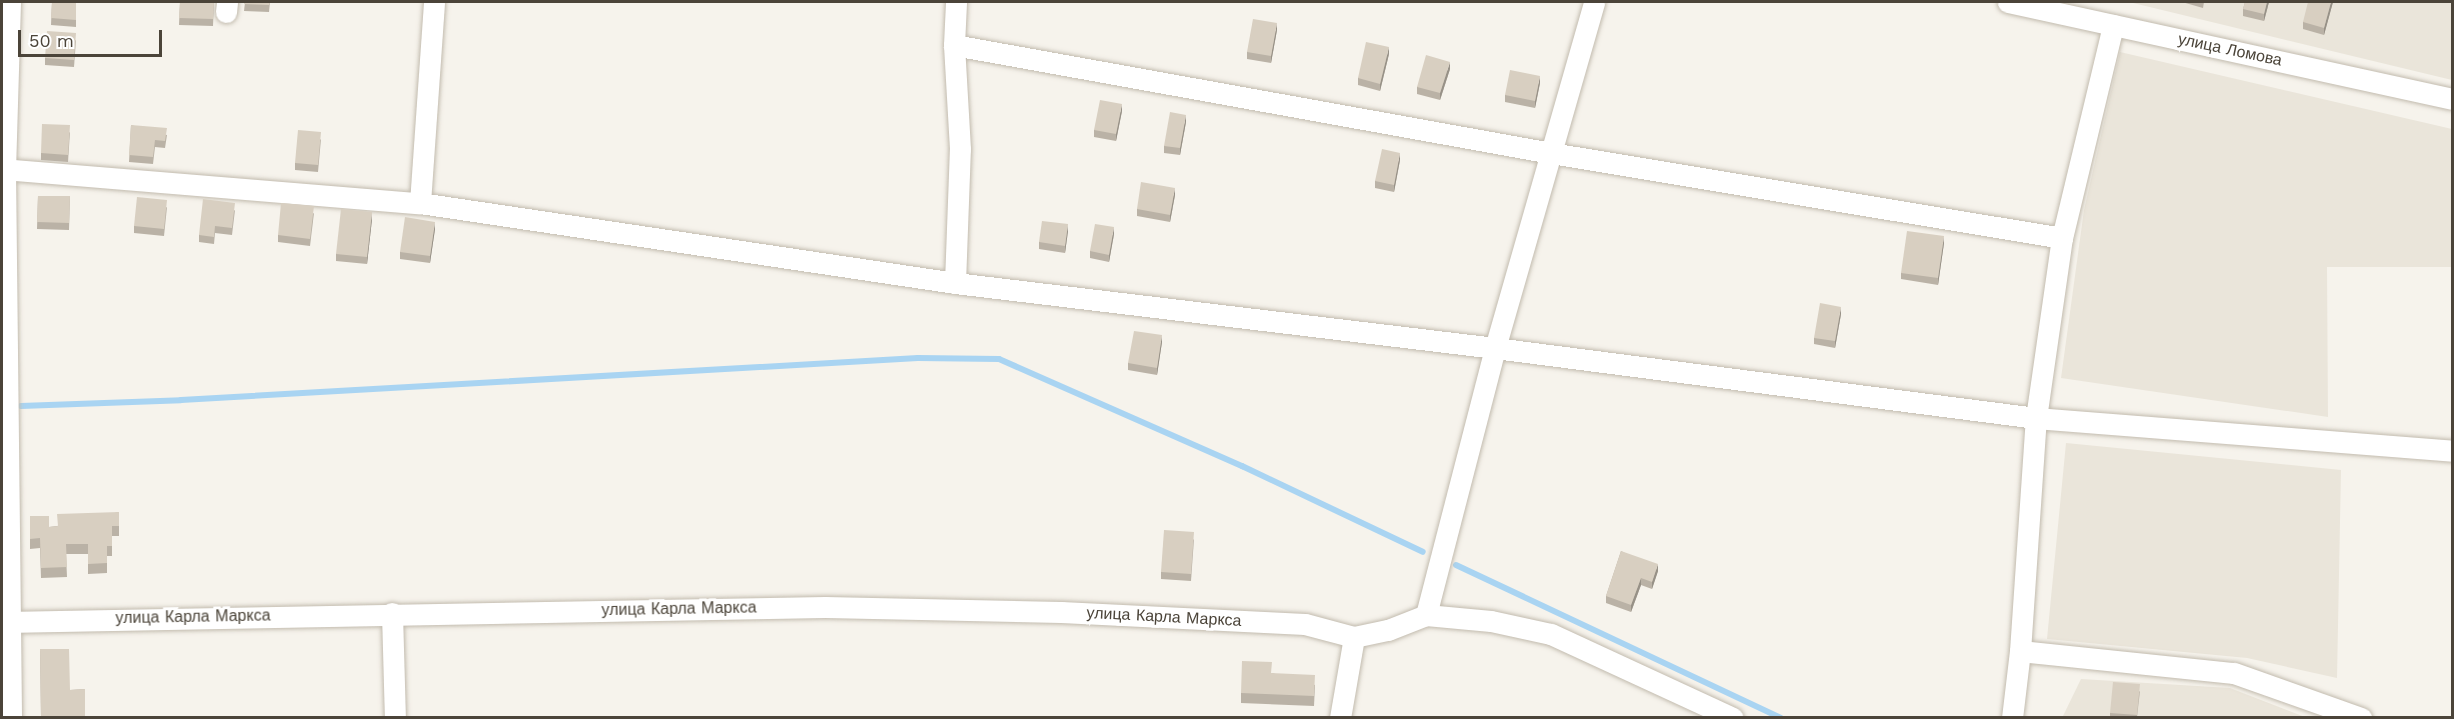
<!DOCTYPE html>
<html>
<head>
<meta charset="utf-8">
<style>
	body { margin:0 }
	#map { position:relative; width:2454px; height:719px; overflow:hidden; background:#f6f3ec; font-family:"Work Sans",sans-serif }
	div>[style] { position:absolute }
	.residential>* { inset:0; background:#eae5da }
	.stream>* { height:6px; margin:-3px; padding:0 3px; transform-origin:3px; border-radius:3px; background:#a9d4f2 }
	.roads { filter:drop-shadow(0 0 2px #c2bbae) drop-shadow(0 0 2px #c2bbae) }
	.minor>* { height:21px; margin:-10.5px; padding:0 10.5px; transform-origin:10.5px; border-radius:10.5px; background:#fff }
	.tertiary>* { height:27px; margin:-13.5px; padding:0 13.5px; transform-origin:13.5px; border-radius:13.5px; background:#fff }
	.wall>* { inset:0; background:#bab2a6 }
	.shaded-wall>* { inset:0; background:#979187 }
	.building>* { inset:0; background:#d8cfc1 }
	span { translate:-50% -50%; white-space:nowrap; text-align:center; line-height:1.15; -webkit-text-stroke:6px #fff; paint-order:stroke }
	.street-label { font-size:16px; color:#4b4439 }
	.frame { position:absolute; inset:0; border:3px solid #4b4439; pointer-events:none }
	.scale { position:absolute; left:18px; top:30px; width:144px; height:27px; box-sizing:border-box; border:3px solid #4b4439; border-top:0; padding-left:8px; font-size:18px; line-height:21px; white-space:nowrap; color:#4b4439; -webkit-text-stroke:4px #fff; paint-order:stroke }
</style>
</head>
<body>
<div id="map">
	<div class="residential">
		<div style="clip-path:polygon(2129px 2px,2452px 2px,2452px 80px)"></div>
		<div style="clip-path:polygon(2120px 52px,2452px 129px,2452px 267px,2327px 267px,2328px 417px,2061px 378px,2084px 210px)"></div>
		<div style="clip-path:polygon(2066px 443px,2341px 470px,2337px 678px,2247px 658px,2047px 639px)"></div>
		<div style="clip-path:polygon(2081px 679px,2230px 688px,2305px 717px,2062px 718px)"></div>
	</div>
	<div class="stream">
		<div style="left:21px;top:406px;width:160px;rotate:-2.1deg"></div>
		<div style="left:181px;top:400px;width:738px;rotate:-3.26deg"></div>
		<div style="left:918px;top:358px;width:81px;rotate:0.7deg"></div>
		<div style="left:999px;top:359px;width:266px;rotate:23.8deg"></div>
		<div style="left:1242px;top:466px;width:200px;rotate:25.4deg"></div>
		<div style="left:1456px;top:565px;width:359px;rotate:25.2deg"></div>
	</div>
	<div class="roads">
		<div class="minor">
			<div style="left:2008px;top:2px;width:454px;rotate:12.3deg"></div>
			<div style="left:226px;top:12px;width:10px;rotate:-84deg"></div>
			<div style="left:954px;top:45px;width:607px;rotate:10.25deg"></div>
			<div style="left:1551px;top:153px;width:518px;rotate:9.44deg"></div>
			<div style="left:2px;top:169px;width:419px;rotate:4.7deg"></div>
			<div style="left:420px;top:203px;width:541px;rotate:8.5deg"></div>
			<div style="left:955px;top:283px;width:544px;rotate:6.86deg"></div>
			<div style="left:1495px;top:348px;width:546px;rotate:7.37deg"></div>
			<div style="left:2036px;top:418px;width:417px;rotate:4.5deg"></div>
			<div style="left:420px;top:203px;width:201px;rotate:-86deg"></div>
			<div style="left:955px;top:283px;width:134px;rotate:-87.9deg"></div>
			<div style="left:960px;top:149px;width:104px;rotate:-93.3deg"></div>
			<div style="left:954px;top:45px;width:43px;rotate:-87.3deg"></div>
			<div style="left:392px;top:613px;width:105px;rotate:88.4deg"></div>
			<div style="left:1426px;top:615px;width:276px;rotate:-75.5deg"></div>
			<div style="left:1495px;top:348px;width:360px;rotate:-74deg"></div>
			<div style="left:5px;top:622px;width:820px;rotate:-1.05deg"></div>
			<div style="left:825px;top:607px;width:236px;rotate:1.2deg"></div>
			<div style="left:1061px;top:612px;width:244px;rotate:2.8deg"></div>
			<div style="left:1305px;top:624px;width:51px;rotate:14.9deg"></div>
			<div style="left:1354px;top:637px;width:35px;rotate:-12deg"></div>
			<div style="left:1388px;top:630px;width:41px;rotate:-21.5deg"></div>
			<div style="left:1426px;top:615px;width:65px;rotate:5.3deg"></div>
			<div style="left:1491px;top:621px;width:61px;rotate:12.2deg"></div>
			<div style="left:1551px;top:634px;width:200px;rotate:24.8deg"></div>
			<div style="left:2020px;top:651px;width:215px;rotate:5.9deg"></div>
			<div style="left:2234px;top:673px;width:135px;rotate:19.5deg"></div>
			<div style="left:1340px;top:718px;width:82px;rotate:-80.2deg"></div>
			<div style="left:2012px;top:718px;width:67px;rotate:-83.2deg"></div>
			<div style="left:2020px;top:651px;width:234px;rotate:-86.1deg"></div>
			<div style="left:2036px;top:418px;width:182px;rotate:-81.8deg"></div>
			<div style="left:2062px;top:238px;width:219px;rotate:-76.5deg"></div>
		</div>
		<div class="tertiary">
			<div style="left:7px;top:2px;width:167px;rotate:91.7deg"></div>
			<div style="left:2px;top:169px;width:549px;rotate:89.37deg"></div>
		</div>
	</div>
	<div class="wall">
		<div style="clip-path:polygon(52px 2px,76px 3px,76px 27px,51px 25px)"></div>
		<div style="clip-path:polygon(180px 2px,214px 2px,213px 26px,179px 25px)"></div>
		<div style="clip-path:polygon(245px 2px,270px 2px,269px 12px,244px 11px)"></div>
		<div style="clip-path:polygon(2182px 2px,2204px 2px,2203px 8px)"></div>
		<div style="clip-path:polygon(2245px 2px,2269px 2px,2264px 21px,2243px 16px,2243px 9px)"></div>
		<div style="clip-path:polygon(2333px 2px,2324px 35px,2303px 29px,2303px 22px)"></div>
		<div style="clip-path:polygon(1277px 30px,1271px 63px,1247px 59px,1247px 52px)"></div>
		<div style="clip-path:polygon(76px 40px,74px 67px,45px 65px,45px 58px)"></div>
		<div style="clip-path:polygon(1389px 54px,1380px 91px,1358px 85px,1358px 78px)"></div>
		<div style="clip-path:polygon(1450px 69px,1440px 100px,1417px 94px,1417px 87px)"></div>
		<div style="clip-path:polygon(1540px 83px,1535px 108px,1505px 102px,1505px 95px)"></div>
		<div style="clip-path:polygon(1122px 111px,1116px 141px,1094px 137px,1094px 130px)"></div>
		<div style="clip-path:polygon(1186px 122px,1180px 155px,1164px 153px,1164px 146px)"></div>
		<div style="clip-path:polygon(131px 125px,167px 135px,165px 148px,155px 147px,153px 164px,129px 162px)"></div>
		<div style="clip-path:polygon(70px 132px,68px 162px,41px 160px,41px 153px)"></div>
		<div style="clip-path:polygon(321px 139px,318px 172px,295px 170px,295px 163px)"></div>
		<div style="clip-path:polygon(1400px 160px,1394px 192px,1375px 188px,1375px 181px)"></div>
		<div style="clip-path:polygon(1175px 195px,1170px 222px,1137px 216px,1137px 209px)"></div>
		<div style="clip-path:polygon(38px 196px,70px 196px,69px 230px,37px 229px)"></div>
		<div style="clip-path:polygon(167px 207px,164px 236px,134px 233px,134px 226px)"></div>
		<div style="clip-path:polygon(235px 210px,232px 235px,215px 233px,214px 244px,199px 242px,199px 235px)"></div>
		<div style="clip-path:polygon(314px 213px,310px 246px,278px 242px,278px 235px)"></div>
		<div style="clip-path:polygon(372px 219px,367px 264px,336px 261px,336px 254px)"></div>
		<div style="clip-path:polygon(435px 229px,430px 263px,400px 259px,400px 252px)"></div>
		<div style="clip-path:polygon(1068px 231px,1065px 253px,1039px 249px,1039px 242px)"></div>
		<div style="clip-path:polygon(1114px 234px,1109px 262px,1090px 258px,1090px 251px)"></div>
		<div style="clip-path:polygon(1944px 243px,1938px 285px,1901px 279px,1901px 273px)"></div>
		<div style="clip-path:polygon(1841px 314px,1835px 348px,1814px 344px,1814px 338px)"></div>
		<div style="clip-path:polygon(1162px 342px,1157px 375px,1128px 370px,1128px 363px)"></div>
		<div style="clip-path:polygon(119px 512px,119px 536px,112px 536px,112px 556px,107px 556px,107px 573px,88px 574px,88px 554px,66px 554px,67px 577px,41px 578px,40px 548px,30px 549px,30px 516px,49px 527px,57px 526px)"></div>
		<div style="clip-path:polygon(1194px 539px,1191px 581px,1161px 579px,1161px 572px)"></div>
		<div style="clip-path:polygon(1621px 551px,1658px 571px,1652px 589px,1641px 585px,1631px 612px,1606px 603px,1606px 596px)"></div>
		<div style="clip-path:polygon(40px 649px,70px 690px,85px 689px,85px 717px,41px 717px)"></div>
		<div style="clip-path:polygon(1272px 673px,1315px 685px,1314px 706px,1241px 703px,1241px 693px)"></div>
		<div style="clip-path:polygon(2140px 691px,2137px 717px,2110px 717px,2110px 713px)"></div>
	</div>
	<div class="shaded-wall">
		<div style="clip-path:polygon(2267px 2px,2269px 2px,2264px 21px,2264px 14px)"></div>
		<div style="clip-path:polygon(2331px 2px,2333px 2px,2324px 35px,2324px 28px)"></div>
		<div style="clip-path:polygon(1277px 23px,1277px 30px,1271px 63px,1271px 56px)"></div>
		<div style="clip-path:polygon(1389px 47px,1389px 54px,1380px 91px,1380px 84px)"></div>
		<div style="clip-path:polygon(1450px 62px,1450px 69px,1440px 100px,1440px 93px)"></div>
		<div style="clip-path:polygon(1540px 76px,1540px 83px,1535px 108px,1535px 101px)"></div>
		<div style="clip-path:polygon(1122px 104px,1122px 111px,1116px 141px,1116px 134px)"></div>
		<div style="clip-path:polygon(1186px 115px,1186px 122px,1180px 155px,1180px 148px)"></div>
		<div style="clip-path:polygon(1400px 153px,1400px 160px,1394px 192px,1394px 185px)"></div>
		<div style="clip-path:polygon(1175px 188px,1175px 195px,1170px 222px,1170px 215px)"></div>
		<div style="clip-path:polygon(372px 212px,372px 219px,367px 264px,367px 257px)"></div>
		<div style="clip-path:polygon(435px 222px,435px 229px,430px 263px,430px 256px)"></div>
		<div style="clip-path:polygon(1068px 224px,1068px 231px,1065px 253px,1065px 246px)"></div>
		<div style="clip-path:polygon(1114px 227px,1114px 234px,1109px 262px,1109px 255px)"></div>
		<div style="clip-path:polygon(1944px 236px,1944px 243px,1938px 285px,1938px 278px)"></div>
		<div style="clip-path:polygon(1841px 307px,1841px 314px,1835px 348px,1835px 341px)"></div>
		<div style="clip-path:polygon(1162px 335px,1162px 342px,1157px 375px,1157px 368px)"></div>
		<div style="clip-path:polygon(1658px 564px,1658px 571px,1652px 589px,1652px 582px)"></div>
		<div style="clip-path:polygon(1641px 578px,1641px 585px,1631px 612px,1631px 605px)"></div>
	</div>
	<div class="building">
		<div style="clip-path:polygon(52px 2px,72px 2px,72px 3px,76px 3px,76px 20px,51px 18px)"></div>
		<div style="clip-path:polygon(180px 2px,214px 2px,213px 19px,179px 18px)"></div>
		<div style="clip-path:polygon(245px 2px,270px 2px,269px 5px,244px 4px)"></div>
		<div style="clip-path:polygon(2245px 2px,2267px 2px,2264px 14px,2243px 9px)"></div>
		<div style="clip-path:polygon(2308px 2px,2331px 2px,2324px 28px,2303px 22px)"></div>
		<div style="clip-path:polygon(1253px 19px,1277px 23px,1271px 56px,1247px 52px)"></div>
		<div style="clip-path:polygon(47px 31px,76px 33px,74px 60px,45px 58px)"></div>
		<div style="clip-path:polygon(1366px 42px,1389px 47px,1380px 84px,1358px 78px)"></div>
		<div style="clip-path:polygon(1426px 55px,1450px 62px,1440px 93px,1417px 87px)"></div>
		<div style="clip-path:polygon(1510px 70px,1540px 76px,1535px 101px,1505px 95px)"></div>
		<div style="clip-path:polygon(1100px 100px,1122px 104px,1116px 134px,1094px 130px)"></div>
		<div style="clip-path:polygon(1170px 112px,1186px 115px,1180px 148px,1164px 146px)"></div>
		<div style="clip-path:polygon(42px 124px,70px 125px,68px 155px,41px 153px)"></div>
		<div style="clip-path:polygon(131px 125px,167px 128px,165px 141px,155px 140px,153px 157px,129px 155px)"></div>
		<div style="clip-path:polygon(298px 130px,321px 132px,318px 165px,295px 163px)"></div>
		<div style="clip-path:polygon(1382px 149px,1400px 153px,1394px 185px,1375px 181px)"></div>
		<div style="clip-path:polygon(1141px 182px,1175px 188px,1170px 215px,1137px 209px)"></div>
		<div style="clip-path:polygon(38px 196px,70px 196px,69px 223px,37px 222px)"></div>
		<div style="clip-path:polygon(137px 197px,167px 200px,164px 229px,134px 226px)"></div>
		<div style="clip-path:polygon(203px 199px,235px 203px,232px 228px,215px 226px,214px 237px,199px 235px)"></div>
		<div style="clip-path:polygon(281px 203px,314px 206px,310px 239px,278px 235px)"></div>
		<div style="clip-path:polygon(341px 209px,372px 212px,367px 257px,336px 254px)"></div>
		<div style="clip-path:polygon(405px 217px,435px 222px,430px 256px,400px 252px)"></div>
		<div style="clip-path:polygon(1042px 221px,1068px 224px,1065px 246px,1039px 242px)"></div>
		<div style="clip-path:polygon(1095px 224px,1114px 227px,1109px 255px,1090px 251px)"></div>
		<div style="clip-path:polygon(1907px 231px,1944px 236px,1938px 278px,1901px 273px)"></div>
		<div style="clip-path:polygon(1820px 303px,1841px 307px,1835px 341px,1814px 338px)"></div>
		<div style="clip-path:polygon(1134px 331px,1162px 335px,1157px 368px,1128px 363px)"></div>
		<div style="clip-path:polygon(119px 512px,119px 526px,112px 526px,112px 546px,107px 546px,107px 563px,88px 564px,88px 544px,66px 544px,67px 567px,41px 568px,40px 538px,30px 539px,30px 516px,49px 516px,49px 527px,58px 526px,57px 514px)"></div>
		<div style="clip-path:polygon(1164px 530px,1194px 532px,1191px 574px,1161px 572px)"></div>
		<div style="clip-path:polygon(1621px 551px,1658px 564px,1652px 582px,1641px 578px,1631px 605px,1606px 596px)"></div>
		<div style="clip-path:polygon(40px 649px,69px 649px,70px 690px,85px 689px,85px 716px,41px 717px)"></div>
		<div style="clip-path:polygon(1242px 661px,1272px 662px,1271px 673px,1315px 675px,1314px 696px,1241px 693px)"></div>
		<div style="clip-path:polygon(2113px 682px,2140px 684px,2137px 715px,2110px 713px)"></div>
	</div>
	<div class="street-label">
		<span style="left:2230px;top:50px;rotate:12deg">улица Ломова</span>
		<span style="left:679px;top:609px;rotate:-1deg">улица Карла Маркса</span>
		<span style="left:193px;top:617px;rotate:-1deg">улица Карла Маркса</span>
		<span style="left:1164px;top:617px;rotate:3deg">улица Карла Маркса</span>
	</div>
	<div class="frame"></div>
	<div class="scale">50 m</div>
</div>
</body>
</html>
